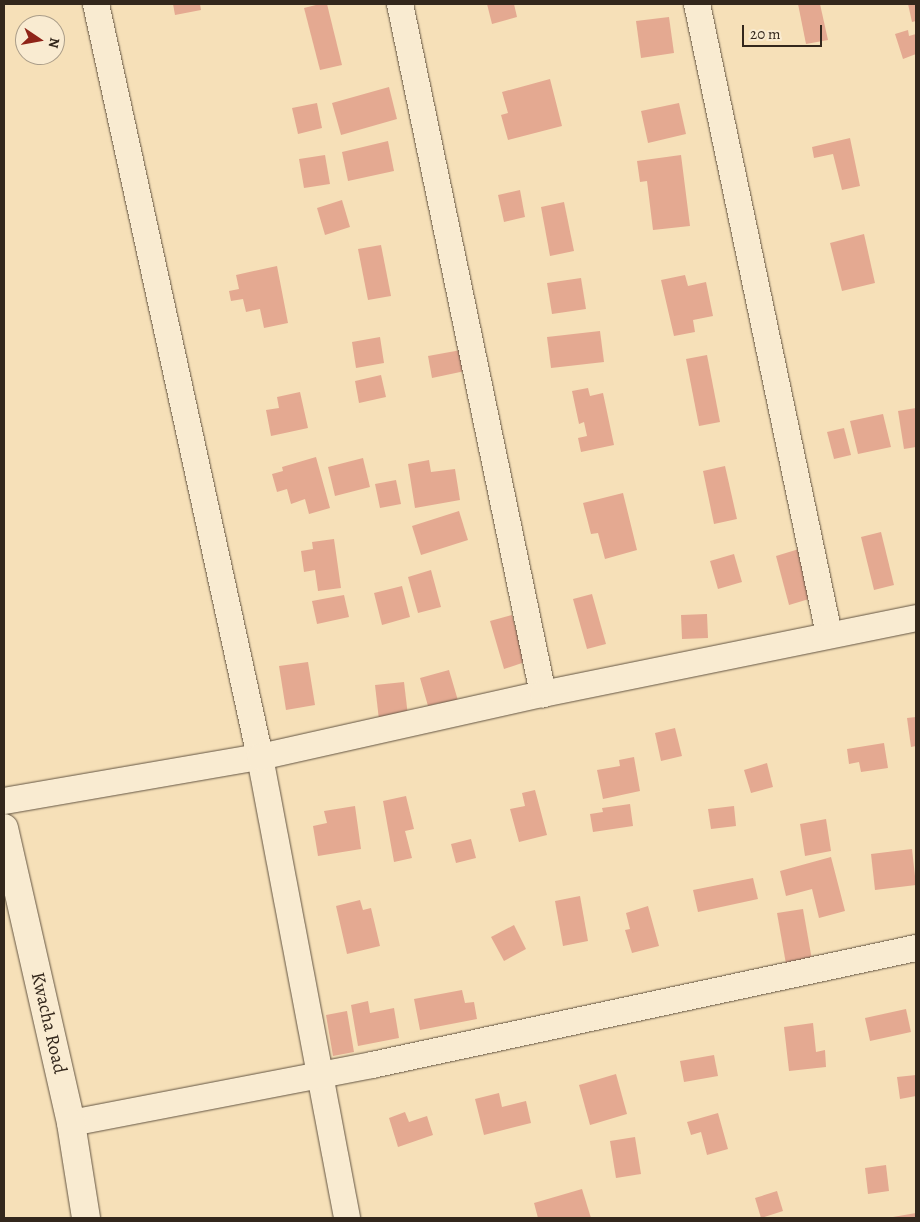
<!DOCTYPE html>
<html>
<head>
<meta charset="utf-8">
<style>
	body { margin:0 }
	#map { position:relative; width:920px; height:1222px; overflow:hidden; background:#f6e0b8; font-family:Alegreya,serif }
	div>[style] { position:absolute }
	.building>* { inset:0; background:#e4a991 }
	.roads { filter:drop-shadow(0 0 1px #645543) drop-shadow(0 0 1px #645543) }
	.minor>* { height:26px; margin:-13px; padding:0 13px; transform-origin:13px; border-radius:13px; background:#f9ebd1 }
	.secondary>* { height:28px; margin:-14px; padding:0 14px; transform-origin:14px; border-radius:14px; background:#f9ebd1 }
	span { translate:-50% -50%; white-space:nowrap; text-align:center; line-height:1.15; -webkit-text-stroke:4.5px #f9ebd1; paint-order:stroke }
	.street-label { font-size:19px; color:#33271c }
	.frame { position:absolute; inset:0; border:5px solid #33271c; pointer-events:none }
	.north { position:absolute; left:15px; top:15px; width:50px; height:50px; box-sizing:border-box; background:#f9ebd1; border:1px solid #aa9d89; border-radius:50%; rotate:102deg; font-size:14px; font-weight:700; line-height:20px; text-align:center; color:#33271c }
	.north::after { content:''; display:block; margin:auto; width:18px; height:22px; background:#8f2418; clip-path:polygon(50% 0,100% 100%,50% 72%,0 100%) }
	.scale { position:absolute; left:742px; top:25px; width:80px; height:22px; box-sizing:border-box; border:2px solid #33271c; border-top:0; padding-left:6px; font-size:15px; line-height:18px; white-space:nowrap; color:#33271c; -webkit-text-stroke:4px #f9ebd1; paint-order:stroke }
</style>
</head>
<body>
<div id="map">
	<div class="building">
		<div style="clip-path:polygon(173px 4px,200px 4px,201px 10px,175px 15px)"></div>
		<div style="clip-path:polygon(320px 4px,327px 4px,342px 65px,320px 70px,304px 8px)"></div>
		<div style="clip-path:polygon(487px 4px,514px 4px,517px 17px,492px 24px)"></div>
		<div style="clip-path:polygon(798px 4px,820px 4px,828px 40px,806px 44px)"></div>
		<div style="clip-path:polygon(908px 4px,916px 4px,916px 21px,912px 22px)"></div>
		<div style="clip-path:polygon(669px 17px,674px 53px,641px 58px,636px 21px)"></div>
		<div style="clip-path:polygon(908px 30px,909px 36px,916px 34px,916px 54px,903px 59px,895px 34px)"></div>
		<div style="clip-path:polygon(550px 79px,562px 126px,508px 140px,501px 115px,508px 113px,502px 92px)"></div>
		<div style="clip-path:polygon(389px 87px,397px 119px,341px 135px,332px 103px)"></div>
		<div style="clip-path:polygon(317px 103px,322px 128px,298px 134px,292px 108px)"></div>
		<div style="clip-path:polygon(679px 103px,686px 134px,648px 143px,641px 111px)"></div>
		<div style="clip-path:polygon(850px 138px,860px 186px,842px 190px,833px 154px,814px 158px,812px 147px)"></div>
		<div style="clip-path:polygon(388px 141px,394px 171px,348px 181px,342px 152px)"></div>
		<div style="clip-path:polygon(325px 155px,330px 184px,304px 188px,299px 159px)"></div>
		<div style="clip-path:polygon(681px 155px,690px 226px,653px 230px,647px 181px,640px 182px,637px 161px)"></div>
		<div style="clip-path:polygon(520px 190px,525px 217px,504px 222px,498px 195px)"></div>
		<div style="clip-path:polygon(342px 200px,350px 227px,325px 235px,317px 208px)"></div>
		<div style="clip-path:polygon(564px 202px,574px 251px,550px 256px,541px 207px)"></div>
		<div style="clip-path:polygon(864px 234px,875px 283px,842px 291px,830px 243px)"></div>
		<div style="clip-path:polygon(381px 245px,391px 296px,368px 300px,358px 249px)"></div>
		<div style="clip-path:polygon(277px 266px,288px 323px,264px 328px,260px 309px,246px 312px,243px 299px,231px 301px,229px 291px,239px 289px,236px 275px)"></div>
		<div style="clip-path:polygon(685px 275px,688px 286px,706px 282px,713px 316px,693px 320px,695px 332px,674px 336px,661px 280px)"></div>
		<div style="clip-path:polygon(581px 278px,586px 309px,552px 314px,547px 283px)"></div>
		<div style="clip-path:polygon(600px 331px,604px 362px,551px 368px,547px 337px)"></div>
		<div style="clip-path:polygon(380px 337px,384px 363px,356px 368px,352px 342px)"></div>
		<div style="clip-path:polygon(461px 350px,465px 371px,432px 378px,428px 356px)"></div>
		<div style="clip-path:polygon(707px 355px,720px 422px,699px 426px,686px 359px)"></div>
		<div style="clip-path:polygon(381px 375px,386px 397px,359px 403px,355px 381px)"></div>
		<div style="clip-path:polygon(588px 388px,590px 396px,603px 393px,614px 445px,581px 452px,578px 438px,587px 436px,584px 422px,579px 424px,572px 391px)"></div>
		<div style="clip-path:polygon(300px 392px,308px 428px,271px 436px,266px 410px,279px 408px,277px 397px)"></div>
		<div style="clip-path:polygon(916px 408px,916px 447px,904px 449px,898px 411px)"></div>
		<div style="clip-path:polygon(883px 414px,891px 447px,858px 454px,850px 421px)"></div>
		<div style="clip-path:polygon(844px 428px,851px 455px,834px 459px,827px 432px)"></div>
		<div style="clip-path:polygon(316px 457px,330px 508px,309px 514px,305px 499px,291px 504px,287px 489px,277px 492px,272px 474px,283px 471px,282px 467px)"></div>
		<div style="clip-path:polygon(363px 458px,370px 487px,335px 496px,328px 467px)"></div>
		<div style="clip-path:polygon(429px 460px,431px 472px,455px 469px,460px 500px,415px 508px,408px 464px)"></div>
		<div style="clip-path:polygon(725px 466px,737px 519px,714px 524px,703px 471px)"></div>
		<div style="clip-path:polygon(396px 480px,401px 504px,380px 508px,375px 484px)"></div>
		<div style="clip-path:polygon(623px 493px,637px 550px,605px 559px,598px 533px,591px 534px,583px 503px)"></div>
		<div style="clip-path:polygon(459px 511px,468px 540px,421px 555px,412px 526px)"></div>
		<div style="clip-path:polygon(881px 532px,894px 585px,874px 590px,861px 537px)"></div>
		<div style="clip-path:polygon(334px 539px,341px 588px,318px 591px,315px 570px,304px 572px,301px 551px,313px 549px,312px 542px)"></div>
		<div style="clip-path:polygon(799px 549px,819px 596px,789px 605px,776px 556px)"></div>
		<div style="clip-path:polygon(734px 554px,742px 582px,718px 589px,710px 561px)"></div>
		<div style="clip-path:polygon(431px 570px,441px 607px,418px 613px,408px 577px)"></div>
		<div style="clip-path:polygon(402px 586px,410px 617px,382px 625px,374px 593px)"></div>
		<div style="clip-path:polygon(592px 594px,606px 644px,587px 649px,573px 599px)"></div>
		<div style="clip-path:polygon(344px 595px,349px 617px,317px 624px,312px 601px)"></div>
		<div style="clip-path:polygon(707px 614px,708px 638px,682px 639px,681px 615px)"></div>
		<div style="clip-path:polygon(512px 615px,525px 662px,504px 669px,490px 621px)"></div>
		<div style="clip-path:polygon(308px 662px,315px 705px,286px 710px,279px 666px)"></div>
		<div style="clip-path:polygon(449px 670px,459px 704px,441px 710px,439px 703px,428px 706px,420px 678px)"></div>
		<div style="clip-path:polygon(404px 682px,408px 716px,379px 720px,375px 685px)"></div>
		<div style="clip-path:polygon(916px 717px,916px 746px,911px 747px,907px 718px)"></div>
		<div style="clip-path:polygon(675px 728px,682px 756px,661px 761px,655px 733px)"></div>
		<div style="clip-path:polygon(884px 743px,888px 768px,861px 772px,859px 762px,849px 764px,847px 749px)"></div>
		<div style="clip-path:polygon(634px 757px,640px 791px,603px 799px,597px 770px,620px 766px,619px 760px)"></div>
		<div style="clip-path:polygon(767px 763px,773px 787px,751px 793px,744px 770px)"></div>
		<div style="clip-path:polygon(535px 790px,547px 835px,519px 842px,510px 809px,525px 806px,522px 793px)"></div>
		<div style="clip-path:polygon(406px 796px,414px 829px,405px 831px,412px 858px,394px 862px,383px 801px)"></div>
		<div style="clip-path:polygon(630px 804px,633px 826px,593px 832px,590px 814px,603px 812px,602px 808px)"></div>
		<div style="clip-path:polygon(355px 806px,361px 849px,318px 856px,313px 826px,327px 823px,324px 811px)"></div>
		<div style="clip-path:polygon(734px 806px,736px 826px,711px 829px,708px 809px)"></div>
		<div style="clip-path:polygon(826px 819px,831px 851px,805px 856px,800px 824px)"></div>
		<div style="clip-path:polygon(471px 839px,476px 858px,456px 863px,451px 844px)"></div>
		<div style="clip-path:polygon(912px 849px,916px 885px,875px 890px,871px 854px)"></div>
		<div style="clip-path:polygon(831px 857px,845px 911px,819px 918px,812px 889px,786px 896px,780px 871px)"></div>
		<div style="clip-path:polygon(753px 878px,758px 899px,698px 912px,693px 890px)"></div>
		<div style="clip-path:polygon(580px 896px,588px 941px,563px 946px,555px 901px)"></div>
		<div style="clip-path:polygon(360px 900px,363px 910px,371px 908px,380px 946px,347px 954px,336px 906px)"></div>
		<div style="clip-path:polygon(648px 906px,659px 946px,632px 953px,625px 930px,630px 929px,626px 913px)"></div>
		<div style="clip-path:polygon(803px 909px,812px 960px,786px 964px,777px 913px)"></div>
		<div style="clip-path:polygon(514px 925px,526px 949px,504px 961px,491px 937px)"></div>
		<div style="clip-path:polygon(462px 990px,465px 1003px,474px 1002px,477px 1019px,420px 1030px,414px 999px)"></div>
		<div style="clip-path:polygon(368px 1001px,370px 1013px,394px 1008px,399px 1038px,358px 1046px,351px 1005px)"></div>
		<div style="clip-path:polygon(906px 1009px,911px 1032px,870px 1041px,865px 1018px)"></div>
		<div style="clip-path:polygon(347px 1011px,354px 1052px,333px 1056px,326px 1015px)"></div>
		<div style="clip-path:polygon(813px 1023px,816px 1052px,825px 1050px,826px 1067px,789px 1071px,784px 1027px)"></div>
		<div style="clip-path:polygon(714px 1055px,718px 1076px,684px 1082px,680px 1061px)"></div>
		<div style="clip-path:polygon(616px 1074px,627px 1114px,590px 1125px,579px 1085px)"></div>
		<div style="clip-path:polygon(916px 1075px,916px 1096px,900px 1099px,897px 1077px)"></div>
		<div style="clip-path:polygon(499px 1093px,502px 1107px,526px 1101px,531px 1123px,484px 1135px,475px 1099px)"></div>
		<div style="clip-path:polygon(405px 1112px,409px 1122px,427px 1116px,433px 1135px,398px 1147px,389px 1118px)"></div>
		<div style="clip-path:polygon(718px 1113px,728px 1149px,707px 1155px,701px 1132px,691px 1135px,687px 1122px)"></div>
		<div style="clip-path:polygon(635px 1137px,641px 1174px,616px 1178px,610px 1141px)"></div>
		<div style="clip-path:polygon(886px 1165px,889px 1191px,868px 1194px,865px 1168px)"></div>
		<div style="clip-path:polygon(582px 1189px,591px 1218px,538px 1218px,534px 1203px)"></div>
		<div style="clip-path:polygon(777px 1191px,783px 1211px,761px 1218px,755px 1198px)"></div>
		<div style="clip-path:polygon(916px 1213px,916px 1218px,893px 1218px,893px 1217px)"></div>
	</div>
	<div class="roads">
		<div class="minor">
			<div style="left:96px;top:4px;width:771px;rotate:77.71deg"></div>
			<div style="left:260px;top:757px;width:469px;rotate:79.3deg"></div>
			<div style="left:400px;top:4px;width:705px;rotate:78.29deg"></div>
			<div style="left:697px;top:4px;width:644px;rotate:78.17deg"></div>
			<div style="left:4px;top:801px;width:260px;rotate:-9.8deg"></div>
			<div style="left:260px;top:757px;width:290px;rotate:-12.6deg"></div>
			<div style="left:543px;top:694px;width:381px;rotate:-11.5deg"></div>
			<div style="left:71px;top:1123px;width:307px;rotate:-10.9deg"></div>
			<div style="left:372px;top:1065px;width:556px;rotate:-12.14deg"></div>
		</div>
		<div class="secondary">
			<div style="left:4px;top:828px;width:303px;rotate:77.2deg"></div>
			<div style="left:71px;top:1123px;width:96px;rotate:81deg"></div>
		</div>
	</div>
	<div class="street-label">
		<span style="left:48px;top:1023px;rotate:77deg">Kwacha Road</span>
	</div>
	<div class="frame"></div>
	<div class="north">N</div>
	<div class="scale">20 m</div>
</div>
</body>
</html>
